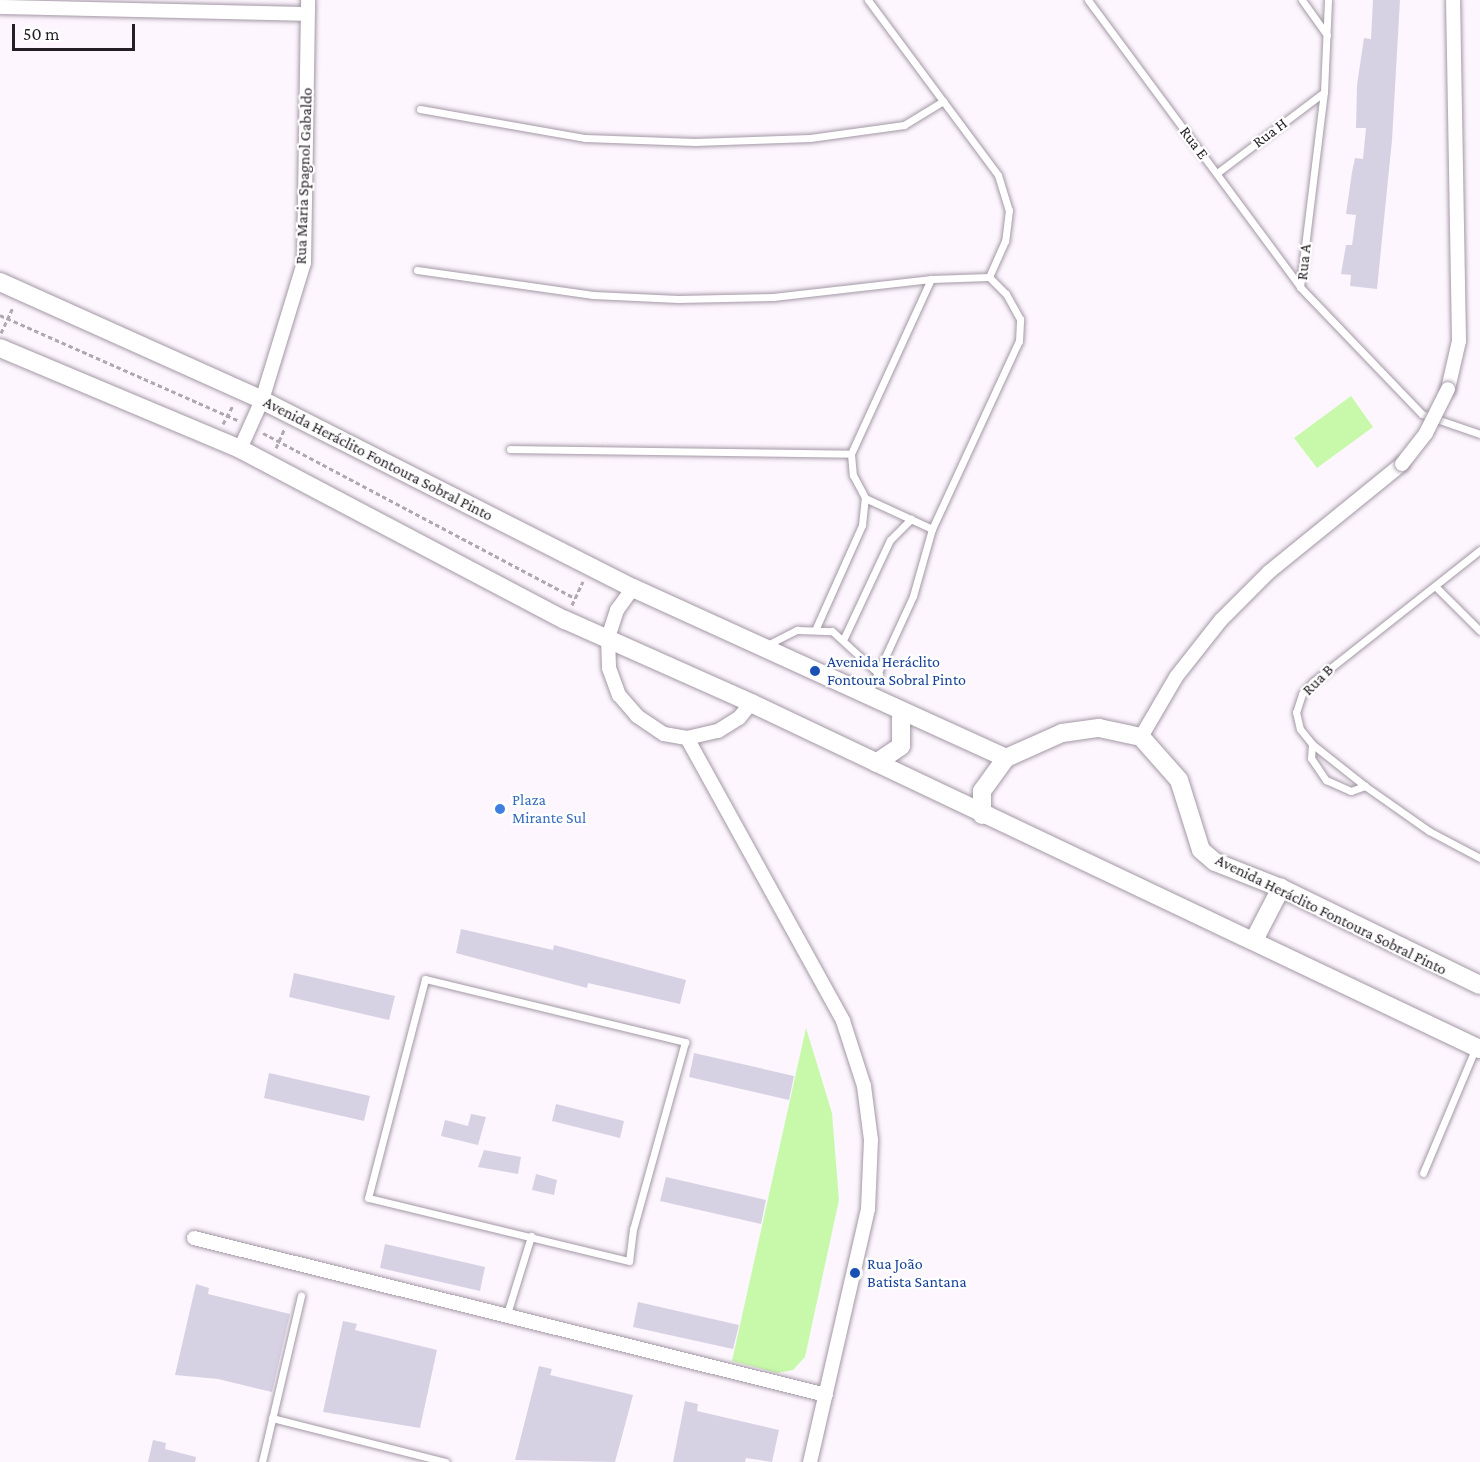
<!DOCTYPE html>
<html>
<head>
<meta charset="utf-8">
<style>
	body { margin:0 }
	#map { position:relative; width:1480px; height:1462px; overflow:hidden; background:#fdf6fe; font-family:"Crimson Pro",serif }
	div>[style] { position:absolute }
	.green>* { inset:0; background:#c8f9aa }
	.building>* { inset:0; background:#d7d2e3 }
	.path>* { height:3px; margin-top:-1.5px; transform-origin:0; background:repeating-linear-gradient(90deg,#afa8af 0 4.5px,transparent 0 7.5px) }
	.roads { filter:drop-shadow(0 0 2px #a398a5) drop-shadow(0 0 2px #a398a5) }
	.lane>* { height:7px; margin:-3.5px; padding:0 3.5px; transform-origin:3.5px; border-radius:3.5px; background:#fff }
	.street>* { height:14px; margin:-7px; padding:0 7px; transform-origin:7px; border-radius:7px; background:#fff }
	.secondary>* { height:18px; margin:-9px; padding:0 9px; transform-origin:9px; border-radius:9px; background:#fff }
	.bridges { filter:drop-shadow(0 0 2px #a398a5) drop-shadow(0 0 2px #a398a5) }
	.street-bridge>* { height:14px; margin:-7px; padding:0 7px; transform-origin:7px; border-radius:7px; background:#fff }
	.dots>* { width:16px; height:16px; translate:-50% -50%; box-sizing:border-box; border:3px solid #fff; border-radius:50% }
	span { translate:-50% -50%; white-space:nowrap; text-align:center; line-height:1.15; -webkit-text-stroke:4.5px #fff; paint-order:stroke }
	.street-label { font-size:16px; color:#241f24 }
	.transit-label { font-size:16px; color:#164399 }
	.left { translate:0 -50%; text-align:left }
	.shop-label { font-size:16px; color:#366cbe }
	.scale { position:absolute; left:12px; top:24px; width:123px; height:27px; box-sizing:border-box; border:3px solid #241f24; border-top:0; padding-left:8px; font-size:18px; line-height:21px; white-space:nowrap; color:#241f24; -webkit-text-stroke:4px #fff; paint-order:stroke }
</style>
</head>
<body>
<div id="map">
	<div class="green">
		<div style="clip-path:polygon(1351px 396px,1373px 427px,1317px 468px,1294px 438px)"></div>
		<div style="clip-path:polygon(806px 1028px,832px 1113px,839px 1200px,805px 1357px,793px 1370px,777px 1373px,732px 1361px)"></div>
	</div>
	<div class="building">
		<div style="clip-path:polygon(1373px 0,1400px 0,1392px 140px,1377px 289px,1350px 286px,1351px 275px,1341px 274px,1346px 245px,1352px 245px,1356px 215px,1346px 214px,1352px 172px,1355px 158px,1363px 159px,1366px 128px,1356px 128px,1357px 85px,1364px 38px,1371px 39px)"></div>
		<div style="clip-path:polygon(461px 929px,553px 950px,554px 945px,686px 980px,680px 1004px,588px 983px,587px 988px,456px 953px)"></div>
		<div style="clip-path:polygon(294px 973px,395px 996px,389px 1020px,289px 997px)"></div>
		<div style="clip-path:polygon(694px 1053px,794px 1076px,789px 1100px,689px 1077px)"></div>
		<div style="clip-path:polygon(269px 1073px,370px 1096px,364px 1121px,264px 1098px)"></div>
		<div style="clip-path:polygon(556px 1104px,624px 1121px,620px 1138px,552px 1121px)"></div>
		<div style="clip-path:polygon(471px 1114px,486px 1117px,478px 1145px,441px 1136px,445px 1120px,468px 1126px)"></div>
		<div style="clip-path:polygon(484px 1150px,521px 1157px,518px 1174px,478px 1167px)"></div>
		<div style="clip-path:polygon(536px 1174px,557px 1180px,554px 1195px,532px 1190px)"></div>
		<div style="clip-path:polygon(666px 1177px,766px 1200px,761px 1224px,660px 1201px)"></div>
		<div style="clip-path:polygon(385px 1244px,485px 1267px,480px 1291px,380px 1268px)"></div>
		<div style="clip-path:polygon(196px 1284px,209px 1288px,208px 1294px,290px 1314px,272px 1392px,218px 1379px,175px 1375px)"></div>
		<div style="clip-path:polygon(638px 1302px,739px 1325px,733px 1349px,633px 1327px)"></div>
		<div style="clip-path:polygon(343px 1321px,357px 1324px,355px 1330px,437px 1350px,420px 1428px,323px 1412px)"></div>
		<div style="clip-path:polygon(539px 1366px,552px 1369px,550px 1375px,633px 1395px,615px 1462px,515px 1460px)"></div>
		<div style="clip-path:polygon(685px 1401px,698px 1404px,697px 1411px,779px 1430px,772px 1462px,746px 1458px,745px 1462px,673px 1462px)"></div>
		<div style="clip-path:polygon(153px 1440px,166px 1443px,165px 1449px,196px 1457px,195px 1462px,148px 1462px)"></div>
	</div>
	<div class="path">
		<div style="left:0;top:315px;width:261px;rotate:23.9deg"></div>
		<div style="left:1px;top:333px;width:29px;rotate:-65deg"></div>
		<div style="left:223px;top:424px;width:21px;rotate:-62deg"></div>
		<div style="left:263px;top:433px;width:353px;rotate:27.9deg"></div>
		<div style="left:276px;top:448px;width:20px;rotate:-66deg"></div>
		<div style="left:572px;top:605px;width:26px;rotate:-65deg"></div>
	</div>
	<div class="roads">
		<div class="lane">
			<div style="left:868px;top:0;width:218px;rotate:53.4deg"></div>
			<div style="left:998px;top:175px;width:37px;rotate:73deg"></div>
			<div style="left:1009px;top:210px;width:31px;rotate:97deg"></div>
			<div style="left:1005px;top:241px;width:39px;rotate:114deg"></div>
			<div style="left:1088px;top:0;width:357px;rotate:53.5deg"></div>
			<div style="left:1300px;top:287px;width:176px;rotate:46.2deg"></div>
			<div style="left:1422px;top:414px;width:61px;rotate:19deg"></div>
			<div style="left:1302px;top:0;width:43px;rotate:54.5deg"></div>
			<div style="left:420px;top:109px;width:168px;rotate:10deg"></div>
			<div style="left:585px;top:138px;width:110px;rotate:2.1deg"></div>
			<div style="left:695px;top:142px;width:115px;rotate:-2deg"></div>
			<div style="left:810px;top:138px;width:95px;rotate:-7.9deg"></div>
			<div style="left:904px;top:125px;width:46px;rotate:-31.6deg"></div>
			<div style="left:1217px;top:173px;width:134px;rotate:-37.1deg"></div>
			<div style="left:417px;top:270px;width:178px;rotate:8.1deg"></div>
			<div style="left:593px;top:295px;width:85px;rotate:2.7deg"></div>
			<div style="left:678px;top:299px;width:95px;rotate:-1.2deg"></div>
			<div style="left:773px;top:297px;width:159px;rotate:-6.5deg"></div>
			<div style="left:1300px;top:287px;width:196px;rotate:-83deg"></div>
			<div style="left:1324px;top:92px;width:92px;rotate:-87.5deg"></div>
			<div style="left:510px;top:449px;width:341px;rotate:0.8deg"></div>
			<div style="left:1480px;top:550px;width:213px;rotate:141.7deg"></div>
			<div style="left:1313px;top:682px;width:16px;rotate:133deg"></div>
			<div style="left:1302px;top:694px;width:19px;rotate:108deg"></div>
			<div style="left:1296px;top:712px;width:17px;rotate:77deg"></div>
			<div style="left:1300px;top:729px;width:19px;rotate:51deg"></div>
			<div style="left:1312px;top:744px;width:68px;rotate:38.4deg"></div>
			<div style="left:1365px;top:786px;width:78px;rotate:35.1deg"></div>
			<div style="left:1429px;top:831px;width:58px;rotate:27.9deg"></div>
			<div style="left:1436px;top:587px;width:62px;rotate:45deg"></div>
			<div style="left:816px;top:628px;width:113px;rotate:-65.9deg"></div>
			<div style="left:862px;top:525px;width:27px;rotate:-84deg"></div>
			<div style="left:844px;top:638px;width:108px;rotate:-64.9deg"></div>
			<div style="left:890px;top:540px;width:30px;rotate:-45deg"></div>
			<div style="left:767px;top:645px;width:34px;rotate:-27deg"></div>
			<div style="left:797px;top:630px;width:35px;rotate:2deg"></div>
			<div style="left:832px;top:631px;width:64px;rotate:42.5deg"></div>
			<div style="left:868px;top:694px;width:108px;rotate:-65.3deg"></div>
			<div style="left:913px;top:596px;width:70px;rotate:-74.2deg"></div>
			<div style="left:932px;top:529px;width:207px;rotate:-65.2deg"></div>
			<div style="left:1019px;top:341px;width:22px;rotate:-87deg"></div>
			<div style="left:1020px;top:319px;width:29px;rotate:-119deg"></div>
			<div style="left:1006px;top:294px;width:24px;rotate:-135deg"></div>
			<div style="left:989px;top:277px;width:58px;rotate:178deg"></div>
			<div style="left:931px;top:279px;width:192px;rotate:114.6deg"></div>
			<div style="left:851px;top:454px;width:21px;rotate:85deg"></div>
			<div style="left:853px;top:475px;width:26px;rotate:62deg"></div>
			<div style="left:865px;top:498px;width:74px;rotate:24.8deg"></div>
			<div style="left:1312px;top:744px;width:14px;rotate:94deg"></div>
			<div style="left:1311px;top:758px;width:27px;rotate:56deg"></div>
			<div style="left:1326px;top:780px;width:27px;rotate:24deg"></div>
			<div style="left:1351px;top:791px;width:15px;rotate:-20deg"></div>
			<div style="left:425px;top:979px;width:268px;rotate:13.6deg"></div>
			<div style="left:685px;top:1042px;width:194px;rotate:105.5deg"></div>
			<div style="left:633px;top:1229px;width:32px;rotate:97deg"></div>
			<div style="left:629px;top:1261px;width:268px;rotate:-166.4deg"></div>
			<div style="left:368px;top:1198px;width:226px;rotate:-75.4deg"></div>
			<div style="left:1423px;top:1173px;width:134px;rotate:-67.2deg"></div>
			<div style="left:506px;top:1317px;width:85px;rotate:-72.8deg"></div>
			<div style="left:272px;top:1418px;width:179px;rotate:14.2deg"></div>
			<div style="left:262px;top:1462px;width:171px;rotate:-76.8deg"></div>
		</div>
		<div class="street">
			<div style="left:0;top:7px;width:307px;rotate:1.3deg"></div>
			<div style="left:1448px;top:389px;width:49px;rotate:-77.1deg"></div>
			<div style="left:1459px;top:341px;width:341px;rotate:-91deg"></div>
			<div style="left:240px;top:449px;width:54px;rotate:-65.8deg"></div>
			<div style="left:262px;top:400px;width:143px;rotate:-73deg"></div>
			<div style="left:304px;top:263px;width:263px;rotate:-89.1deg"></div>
			<div style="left:633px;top:588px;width:27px;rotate:126deg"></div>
			<div style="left:617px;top:610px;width:29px;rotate:108deg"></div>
			<div style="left:608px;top:638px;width:30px;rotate:88deg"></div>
			<div style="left:609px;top:668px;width:29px;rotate:70deg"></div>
			<div style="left:619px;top:695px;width:28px;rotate:49deg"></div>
			<div style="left:637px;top:716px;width:32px;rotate:34deg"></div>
			<div style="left:664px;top:734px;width:23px;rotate:10deg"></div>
			<div style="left:687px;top:738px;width:32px;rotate:-13deg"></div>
			<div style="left:718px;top:731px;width:25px;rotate:-32deg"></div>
			<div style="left:739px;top:718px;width:19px;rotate:-51deg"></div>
			<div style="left:1141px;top:737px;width:69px;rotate:-59.7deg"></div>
			<div style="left:1176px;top:677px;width:73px;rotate:-51.7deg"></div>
			<div style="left:1221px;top:620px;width:68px;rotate:-45deg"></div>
			<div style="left:1269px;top:572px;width:171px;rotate:-39.1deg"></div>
			<div style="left:687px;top:738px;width:323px;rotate:61.1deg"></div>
			<div style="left:843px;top:1021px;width:68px;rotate:72.1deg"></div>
			<div style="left:864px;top:1086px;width:54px;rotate:82.6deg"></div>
			<div style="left:871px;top:1140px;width:69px;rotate:92.5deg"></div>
			<div style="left:868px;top:1209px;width:260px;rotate:102.9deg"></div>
			<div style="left:194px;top:1238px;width:651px;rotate:13.95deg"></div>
		</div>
		<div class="secondary">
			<div style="left:0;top:282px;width:287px;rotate:24.2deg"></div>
			<div style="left:262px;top:400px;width:416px;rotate:26.9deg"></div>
			<div style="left:633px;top:588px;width:410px;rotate:24.5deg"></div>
			<div style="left:1006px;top:758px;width:61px;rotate:-24.1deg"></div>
			<div style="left:1062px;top:733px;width:37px;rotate:-8deg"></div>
			<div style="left:1099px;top:728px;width:43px;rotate:12.1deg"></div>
			<div style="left:1141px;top:737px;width:57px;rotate:48.5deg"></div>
			<div style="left:1179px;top:780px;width:73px;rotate:72.6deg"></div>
			<div style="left:1201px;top:850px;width:18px;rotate:41deg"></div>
			<div style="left:1215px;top:862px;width:71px;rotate:21.5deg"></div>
			<div style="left:1281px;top:888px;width:221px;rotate:26deg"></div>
			<div style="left:0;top:348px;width:260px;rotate:22.8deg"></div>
			<div style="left:240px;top:449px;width:367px;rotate:27.8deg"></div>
			<div style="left:565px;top:620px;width:204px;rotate:24deg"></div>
			<div style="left:751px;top:703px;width:807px;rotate:25.39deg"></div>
			<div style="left:876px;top:763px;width:30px;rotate:-34deg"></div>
			<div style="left:901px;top:746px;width:35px;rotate:-90deg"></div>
			<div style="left:982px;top:815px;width:24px;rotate:-90deg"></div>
			<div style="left:982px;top:791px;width:41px;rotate:-54deg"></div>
			<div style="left:1254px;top:940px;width:59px;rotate:-62.6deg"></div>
		</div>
	</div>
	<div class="bridges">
		<div class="street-bridge">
			<div style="left:1402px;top:464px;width:39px;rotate:-52deg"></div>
			<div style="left:1426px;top:433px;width:49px;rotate:-63.4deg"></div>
		</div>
	</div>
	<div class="dots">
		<div style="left:815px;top:671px;background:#1a4fb4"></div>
		<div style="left:500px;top:809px;background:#3f7fe0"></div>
		<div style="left:855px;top:1273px;background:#1a4fb4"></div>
	</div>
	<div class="street-label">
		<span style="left:1270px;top:133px;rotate:-37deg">Rua H</span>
		<span style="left:1194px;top:143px;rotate:53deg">Rua E</span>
		<span style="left:304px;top:176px;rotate:-88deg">Rua Maria Spagnol Gabaldo</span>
		<span style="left:1304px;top:262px;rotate:-84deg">Rua A</span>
		<span style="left:378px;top:459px;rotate:27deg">Avenida Heráclito Fontoura Sobral Pinto</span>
		<span style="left:1318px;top:680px;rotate:-45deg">Rua B</span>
		<span style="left:1331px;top:915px;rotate:26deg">Avenida Heráclito Fontoura Sobral Pinto</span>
	</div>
	<div class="transit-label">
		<span class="left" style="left:827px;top:671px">Avenida Heráclito<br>Fontoura Sobral Pinto</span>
		<span class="left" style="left:867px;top:1273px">Rua João<br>Batista Santana</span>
	</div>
	<div class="shop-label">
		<span class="left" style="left:512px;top:809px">Plaza<br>Mirante Sul</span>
	</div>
	<div class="scale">50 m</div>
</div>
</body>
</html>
